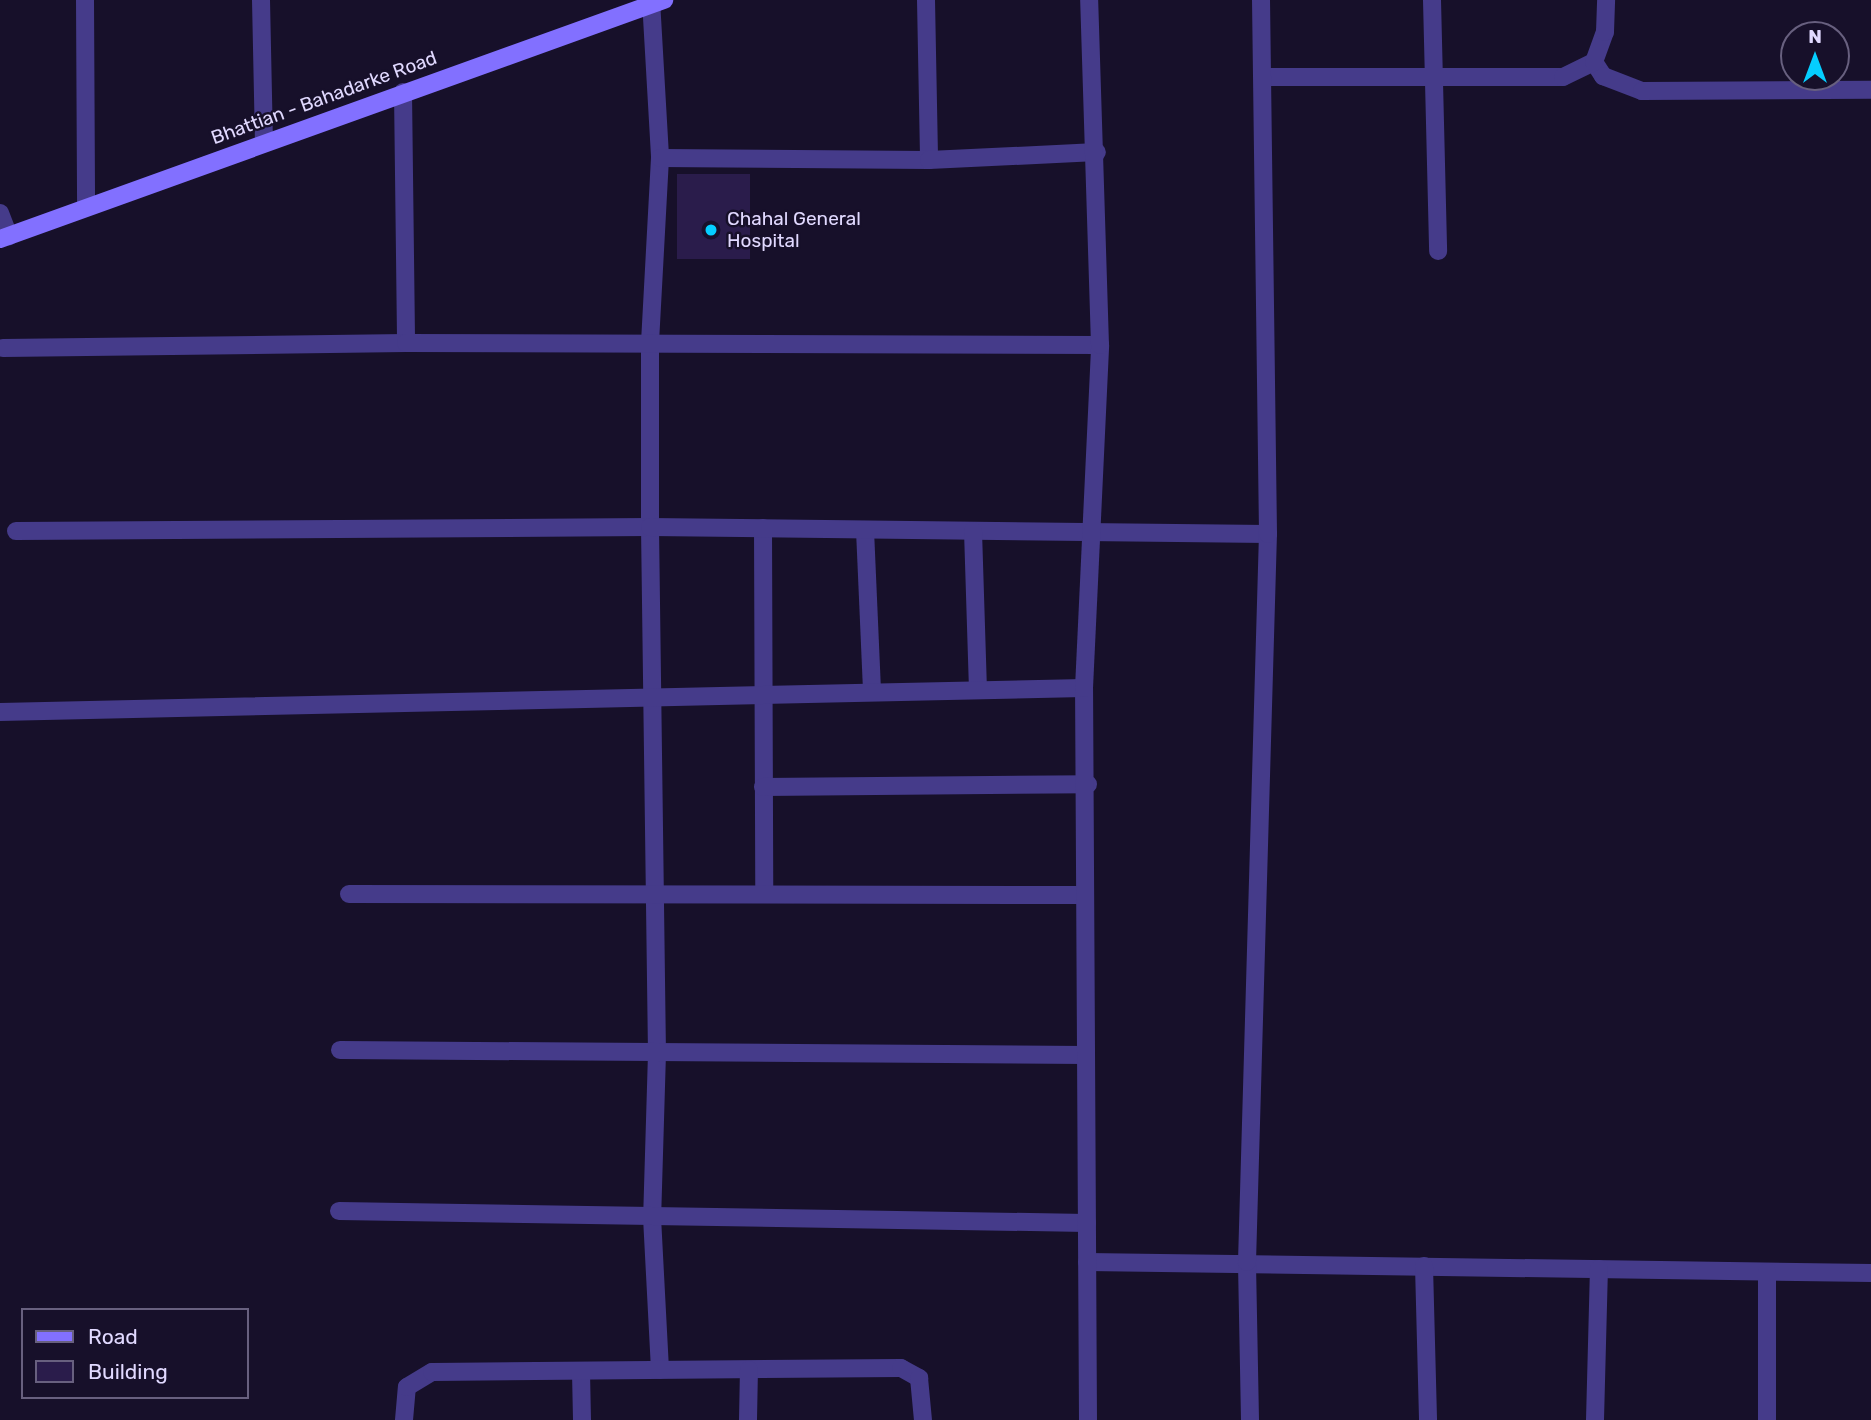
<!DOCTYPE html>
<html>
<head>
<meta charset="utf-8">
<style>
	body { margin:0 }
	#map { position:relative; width:1871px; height:1420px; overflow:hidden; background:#17102a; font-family:Rubik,sans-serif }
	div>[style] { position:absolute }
	.building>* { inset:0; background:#2a1c4b }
	.street>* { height:18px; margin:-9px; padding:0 9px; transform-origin:9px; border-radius:9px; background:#453b8a }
	.secondary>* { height:18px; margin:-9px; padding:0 9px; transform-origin:9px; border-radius:9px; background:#8270ff }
	.dots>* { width:19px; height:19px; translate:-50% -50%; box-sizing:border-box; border:4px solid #17102a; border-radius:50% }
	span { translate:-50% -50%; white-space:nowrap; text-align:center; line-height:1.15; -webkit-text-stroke:5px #17102a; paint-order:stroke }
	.street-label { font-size:19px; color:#e1d9ff }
	.poi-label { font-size:19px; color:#e1d9ff }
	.left { translate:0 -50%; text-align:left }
	.legend { position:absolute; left:21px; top:1308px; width:228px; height:91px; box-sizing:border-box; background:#17102a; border:2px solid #68607f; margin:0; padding:9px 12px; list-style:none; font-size:21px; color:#e1d9ff }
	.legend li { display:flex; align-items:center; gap:14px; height:35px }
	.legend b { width:35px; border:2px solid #68607f }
	.north { position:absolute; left:1780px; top:21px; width:70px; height:70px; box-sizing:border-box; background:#17102a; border:2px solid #68607f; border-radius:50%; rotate:0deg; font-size:19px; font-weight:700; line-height:28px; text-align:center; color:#e1d9ff }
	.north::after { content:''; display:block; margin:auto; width:24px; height:32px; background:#05ceff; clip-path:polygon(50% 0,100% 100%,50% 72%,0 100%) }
</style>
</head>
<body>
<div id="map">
	<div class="building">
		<div style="clip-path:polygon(677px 174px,750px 174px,750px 259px,677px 259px)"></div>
	</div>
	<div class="street">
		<div style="left:85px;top:0;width:207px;rotate:89.7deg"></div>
		<div style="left:261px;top:0;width:143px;rotate:88.8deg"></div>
		<div style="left:651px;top:0;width:158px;rotate:86.7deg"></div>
		<div style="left:660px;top:158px;width:185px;rotate:93.1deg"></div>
		<div style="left:650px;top:343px;width:184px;rotate:90deg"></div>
		<div style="left:650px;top:527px;width:526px;rotate:89.24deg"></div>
		<div style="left:657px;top:1053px;width:164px;rotate:91.7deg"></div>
		<div style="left:652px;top:1217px;width:153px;rotate:87deg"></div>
		<div style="left:926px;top:0;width:160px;rotate:88.9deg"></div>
		<div style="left:1432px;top:0;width:251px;rotate:88.6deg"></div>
		<div style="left:1594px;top:62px;width:17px;rotate:57deg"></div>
		<div style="left:1603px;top:76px;width:42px;rotate:21deg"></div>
		<div style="left:1642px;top:91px;width:229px;rotate:-0.3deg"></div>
		<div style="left:1263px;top:77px;width:300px"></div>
		<div style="left:1563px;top:77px;width:34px;rotate:-26deg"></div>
		<div style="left:1594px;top:62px;width:32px;rotate:-70deg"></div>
		<div style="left:1605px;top:32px;width:32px;rotate:-88deg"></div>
		<div style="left:403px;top:92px;width:251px;rotate:89.3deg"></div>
		<div style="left:660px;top:158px;width:269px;rotate:0.4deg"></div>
		<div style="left:929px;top:160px;width:168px;rotate:-2.7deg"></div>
		<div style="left:0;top:213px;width:25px;rotate:69deg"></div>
		<div style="left:3px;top:348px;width:403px;rotate:-0.7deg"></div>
		<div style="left:406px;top:343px;width:694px;rotate:0.17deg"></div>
		<div style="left:763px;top:528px;width:365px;rotate:89.8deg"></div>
		<div style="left:865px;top:530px;width:162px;rotate:87.5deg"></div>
		<div style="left:16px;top:531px;width:634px;rotate:-0.36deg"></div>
		<div style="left:650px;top:527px;width:618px;rotate:0.65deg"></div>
		<div style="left:973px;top:531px;width:159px;rotate:88.2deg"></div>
		<div style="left:0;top:712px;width:1084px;rotate:-1.27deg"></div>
		<div style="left:763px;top:787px;width:325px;rotate:-0.5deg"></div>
		<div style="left:349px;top:894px;width:736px;rotate:0.08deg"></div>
		<div style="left:340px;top:1050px;width:746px;rotate:0.38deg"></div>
		<div style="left:339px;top:1211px;width:748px;rotate:0.92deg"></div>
		<div style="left:1087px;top:1262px;width:784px;rotate:0.8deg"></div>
		<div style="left:1424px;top:1266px;width:154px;rotate:88.5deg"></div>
		<div style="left:1767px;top:1272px;width:148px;rotate:90deg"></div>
		<div style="left:581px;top:1372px;width:48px;rotate:88.8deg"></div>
		<div style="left:404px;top:1420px;width:33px;rotate:-85deg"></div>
		<div style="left:407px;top:1387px;width:29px;rotate:-31deg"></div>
		<div style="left:432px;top:1372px;width:469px;rotate:-0.5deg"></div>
		<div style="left:901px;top:1368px;width:21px;rotate:29deg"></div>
		<div style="left:919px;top:1378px;width:42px;rotate:84.6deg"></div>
		<div style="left:748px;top:1420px;width:50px;rotate:-88.9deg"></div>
		<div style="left:1088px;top:1420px;width:732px;rotate:-90.31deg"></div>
		<div style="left:1084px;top:688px;width:343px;rotate:-87.3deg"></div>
		<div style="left:1100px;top:345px;width:345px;rotate:-91.8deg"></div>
		<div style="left:1250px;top:1420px;width:158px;rotate:-91.1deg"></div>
		<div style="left:1247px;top:1262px;width:728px;rotate:-88.35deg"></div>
		<div style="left:1268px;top:534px;width:534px;rotate:-90.75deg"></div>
		<div style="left:1595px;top:1420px;width:151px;rotate:-88.5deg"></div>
	</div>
	<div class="secondary">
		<div style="left:0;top:239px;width:706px;rotate:-19.8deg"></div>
	</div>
	<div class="dots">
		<div style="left:711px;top:230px;background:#05ceff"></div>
	</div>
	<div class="street-label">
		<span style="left:324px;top:98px;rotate:-20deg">Bhattian - Bahadarke Road</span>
	</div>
	<div class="poi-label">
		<span class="left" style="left:727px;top:230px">Chahal General<br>Hospital</span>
	</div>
	<ul class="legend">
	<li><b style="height:9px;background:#8270ff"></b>Road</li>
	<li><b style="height:19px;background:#2a1c4b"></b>Building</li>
	</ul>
	<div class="north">N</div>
</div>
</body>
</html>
